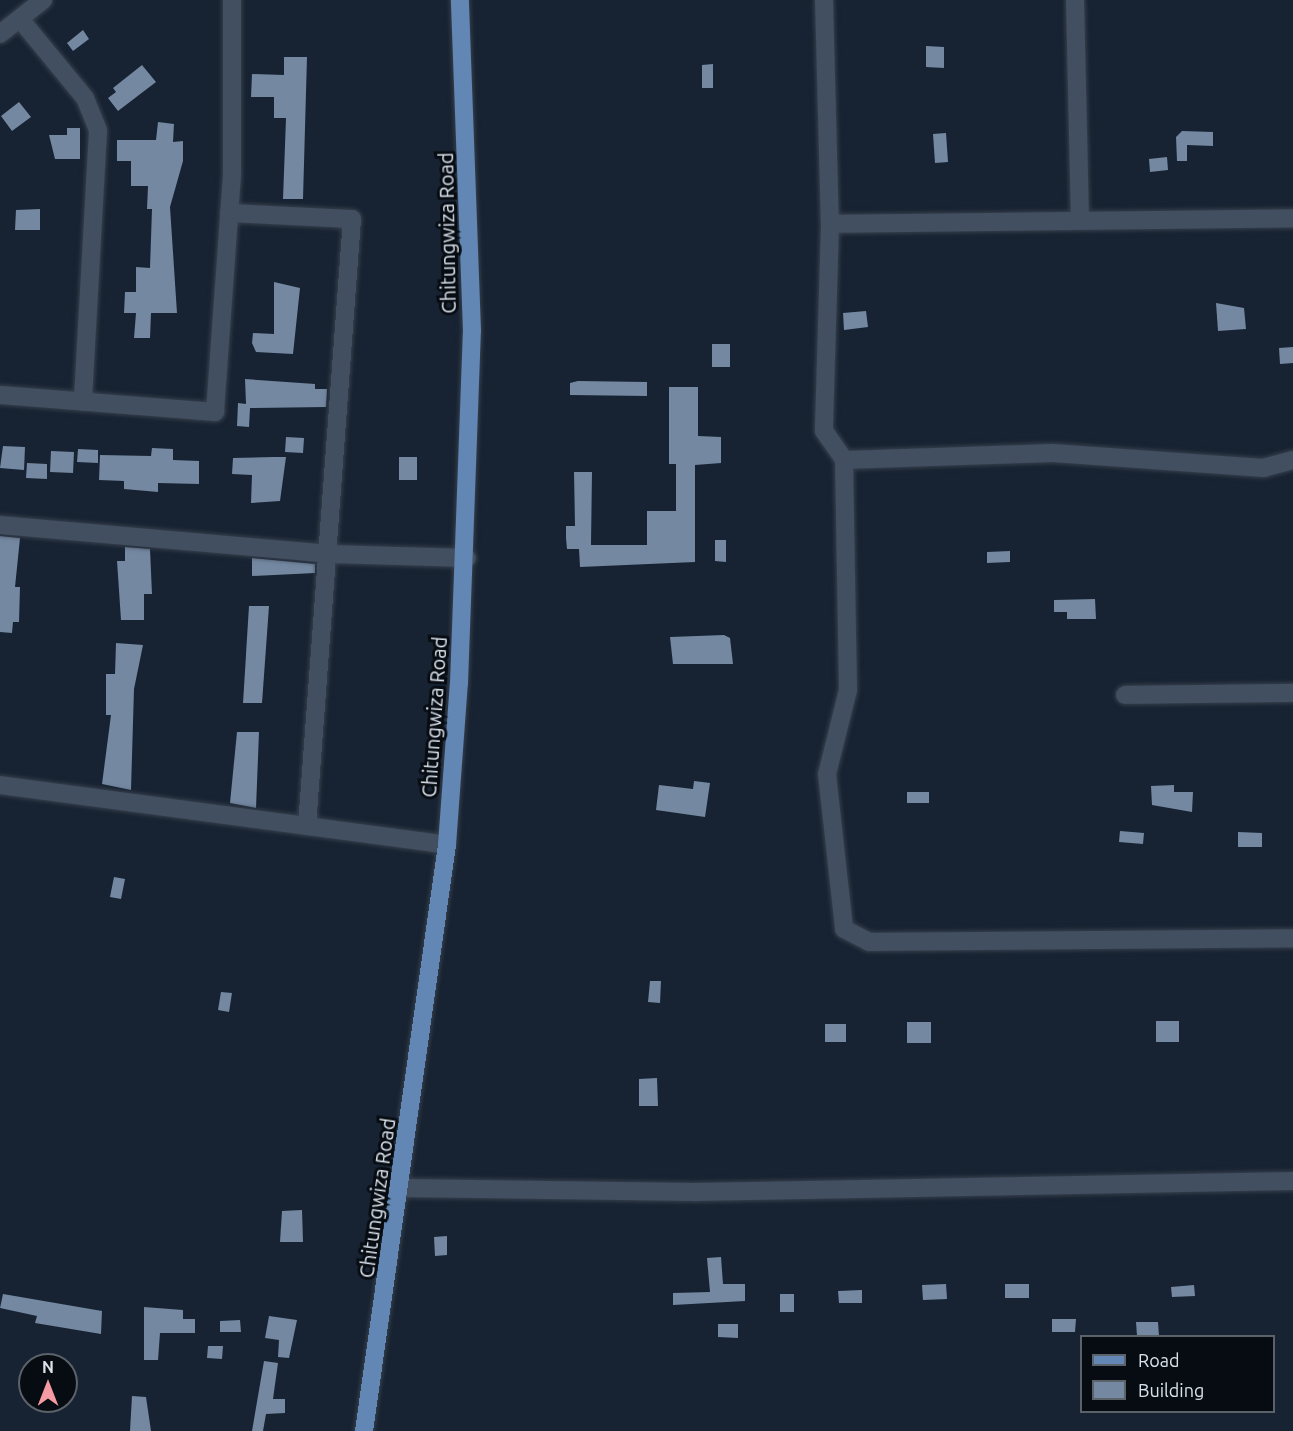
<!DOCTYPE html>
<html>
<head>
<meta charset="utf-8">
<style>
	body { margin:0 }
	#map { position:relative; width:1293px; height:1431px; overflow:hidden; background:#172332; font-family:Ubuntu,sans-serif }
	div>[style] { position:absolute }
	.building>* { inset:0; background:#7488a1 }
	.roads { filter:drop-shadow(0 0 2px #373f4c) drop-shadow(0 0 2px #373f4c) }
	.minor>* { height:18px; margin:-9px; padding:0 9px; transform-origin:9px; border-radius:9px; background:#414f60 }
	.major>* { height:18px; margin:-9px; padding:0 9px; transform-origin:9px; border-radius:9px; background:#6287b4 }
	span { translate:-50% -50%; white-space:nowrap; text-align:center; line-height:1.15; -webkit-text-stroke:6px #070c12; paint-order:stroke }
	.street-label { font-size:20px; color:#dae2ec }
	.legend { position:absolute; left:1080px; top:1335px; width:195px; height:78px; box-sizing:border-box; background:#070c12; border:2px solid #5b6269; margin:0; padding:8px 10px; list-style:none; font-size:18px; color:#dae2ec }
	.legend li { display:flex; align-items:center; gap:12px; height:30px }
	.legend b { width:30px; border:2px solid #5b6269 }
	.north { position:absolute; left:18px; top:1353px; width:60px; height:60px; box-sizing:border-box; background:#070c12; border:2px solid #5b6269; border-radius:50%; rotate:0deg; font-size:16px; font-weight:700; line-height:24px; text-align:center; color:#dae2ec }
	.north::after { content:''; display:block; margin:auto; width:21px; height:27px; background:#f49aa2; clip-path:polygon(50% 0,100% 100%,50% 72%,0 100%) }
</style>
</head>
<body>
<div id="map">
	<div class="building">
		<div style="clip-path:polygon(83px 30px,89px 39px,73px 51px,67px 43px)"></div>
		<div style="clip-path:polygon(926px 46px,944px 47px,944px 68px,926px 67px)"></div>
		<div style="clip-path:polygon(284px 57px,307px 57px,303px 199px,283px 199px,286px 118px,274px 118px,274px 97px,251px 97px,252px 74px,284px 75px)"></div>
		<div style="clip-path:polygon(713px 64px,713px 88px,702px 88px,702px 65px)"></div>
		<div style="clip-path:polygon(142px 65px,156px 82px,118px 111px,108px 98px,116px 92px,113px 88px)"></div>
		<div style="clip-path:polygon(19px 102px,31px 117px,12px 131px,1px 116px)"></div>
		<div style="clip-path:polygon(158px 122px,174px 124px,173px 142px,183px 141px,183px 161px,170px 207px,177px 313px,151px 313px,150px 338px,134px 338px,136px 313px,124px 313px,125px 292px,136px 292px,136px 267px,150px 268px,152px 209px,147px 209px,148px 186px,131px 186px,131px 161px,117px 161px,117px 140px,156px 140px)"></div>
		<div style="clip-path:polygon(67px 128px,80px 128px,80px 159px,55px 159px,49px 135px,67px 135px)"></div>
		<div style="clip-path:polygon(1182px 131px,1213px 132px,1213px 146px,1187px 145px,1187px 161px,1177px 161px,1176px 137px)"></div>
		<div style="clip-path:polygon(946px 133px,948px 162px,935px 163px,933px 134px)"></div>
		<div style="clip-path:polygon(1167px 157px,1168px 170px,1150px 172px,1149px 159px)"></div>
		<div style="clip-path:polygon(40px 209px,40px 230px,15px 230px,16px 210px)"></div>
		<div style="clip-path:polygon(274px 282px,300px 288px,293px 354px,256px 352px,252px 343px,253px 333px,274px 334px)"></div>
		<div style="clip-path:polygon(1216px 303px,1244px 308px,1246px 329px,1218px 331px)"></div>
		<div style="clip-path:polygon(866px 311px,868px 327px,844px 330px,843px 313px)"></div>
		<div style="clip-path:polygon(712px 344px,730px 344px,730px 367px,712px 367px)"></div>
		<div style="clip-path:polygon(1293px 347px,1293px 363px,1280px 364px,1279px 348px)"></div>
		<div style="clip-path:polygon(245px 379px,315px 384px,315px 389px,327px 389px,326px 407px,250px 408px,249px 427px,237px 426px,238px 403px,246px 404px)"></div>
		<div style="clip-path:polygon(578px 381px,647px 382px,647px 396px,570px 395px,570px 383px)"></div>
		<div style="clip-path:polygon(669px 387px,698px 387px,698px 436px,721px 437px,721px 463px,695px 465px,695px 562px,580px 567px,579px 549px,567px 549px,566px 538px,566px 526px,575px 526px,574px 472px,592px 472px,591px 545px,647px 545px,647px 511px,676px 511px,676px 464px,669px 464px)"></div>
		<div style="clip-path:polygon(286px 437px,304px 438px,303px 453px,285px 452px)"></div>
		<div style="clip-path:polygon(3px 446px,25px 447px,24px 470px,0 468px)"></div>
		<div style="clip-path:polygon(152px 448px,173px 449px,173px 460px,199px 461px,199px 484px,158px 483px,158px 492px,124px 489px,124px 481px,99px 480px,100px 455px,151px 456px)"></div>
		<div style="clip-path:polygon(78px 449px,98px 450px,98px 463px,77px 462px)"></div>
		<div style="clip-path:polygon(51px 451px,74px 452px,73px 473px,50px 472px)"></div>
		<div style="clip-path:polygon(273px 457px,286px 457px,280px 501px,251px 503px,252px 475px,232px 474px,233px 458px)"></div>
		<div style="clip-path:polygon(399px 457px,417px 457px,417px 480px,399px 480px)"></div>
		<div style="clip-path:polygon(27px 463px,47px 464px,47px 479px,26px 478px)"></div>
		<div style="clip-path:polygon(0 536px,20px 538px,15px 587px,20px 587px,19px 622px,13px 622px,12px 633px,0 632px)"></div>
		<div style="clip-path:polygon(715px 540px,726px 540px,726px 562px,715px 561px)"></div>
		<div style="clip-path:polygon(125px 547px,150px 549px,152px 594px,144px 594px,144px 620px,121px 620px,117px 561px,125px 561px)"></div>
		<div style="clip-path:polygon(1010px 551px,1010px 562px,987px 563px,987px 552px)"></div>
		<div style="clip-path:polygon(252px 558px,315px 564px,315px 573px,252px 576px)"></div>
		<div style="clip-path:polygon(1095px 599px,1096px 619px,1067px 619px,1067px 612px,1054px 612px,1054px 600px)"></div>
		<div style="clip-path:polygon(249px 606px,269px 606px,262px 703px,243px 703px)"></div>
		<div style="clip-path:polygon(724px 635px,730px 638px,733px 664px,673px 664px,670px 637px)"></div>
		<div style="clip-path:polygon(116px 643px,143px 645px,134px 689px,131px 790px,102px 784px,111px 715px,106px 715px,106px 674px,115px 674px)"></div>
		<div style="clip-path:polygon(237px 732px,259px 732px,256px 808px,230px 803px)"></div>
		<div style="clip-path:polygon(694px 781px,710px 783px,705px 817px,656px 810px,659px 785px,693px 789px)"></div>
		<div style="clip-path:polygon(1174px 785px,1174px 792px,1193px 792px,1192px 812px,1152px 805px,1151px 786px)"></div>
		<div style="clip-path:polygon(907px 792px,929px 792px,929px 803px,907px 803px)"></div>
		<div style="clip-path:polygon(1120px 831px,1144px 833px,1143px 844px,1119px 842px)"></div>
		<div style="clip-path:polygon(1238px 832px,1262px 833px,1262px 847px,1238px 847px)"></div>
		<div style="clip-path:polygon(114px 877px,125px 879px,121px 899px,110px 897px)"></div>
		<div style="clip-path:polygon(650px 981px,661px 981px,660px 1003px,648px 1002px)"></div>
		<div style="clip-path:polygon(221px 992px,232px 993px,229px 1012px,218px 1010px)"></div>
		<div style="clip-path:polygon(1156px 1021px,1179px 1021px,1179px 1042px,1156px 1042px)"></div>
		<div style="clip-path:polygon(907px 1022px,931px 1022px,931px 1043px,907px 1043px)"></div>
		<div style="clip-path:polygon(825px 1024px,846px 1024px,846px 1042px,825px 1042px)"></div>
		<div style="clip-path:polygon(657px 1078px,658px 1106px,639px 1106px,639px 1079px)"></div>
		<div style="clip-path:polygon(302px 1210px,303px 1242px,280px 1242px,282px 1211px)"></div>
		<div style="clip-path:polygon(447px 1236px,447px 1255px,435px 1256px,434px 1237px)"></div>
		<div style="clip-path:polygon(721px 1257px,723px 1284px,745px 1284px,745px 1301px,673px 1305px,673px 1293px,710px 1292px,707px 1258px)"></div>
		<div style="clip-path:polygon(946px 1284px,947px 1299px,923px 1300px,922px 1285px)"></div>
		<div style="clip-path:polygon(1005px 1284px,1029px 1284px,1029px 1298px,1005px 1298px)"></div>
		<div style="clip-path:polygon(1194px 1285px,1195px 1296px,1172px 1297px,1171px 1287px)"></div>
		<div style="clip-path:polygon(862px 1290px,862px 1303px,839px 1303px,838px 1291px)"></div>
		<div style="clip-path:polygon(3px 1294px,102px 1311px,101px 1334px,35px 1323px,37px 1316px,0 1308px)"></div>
		<div style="clip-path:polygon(780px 1294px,794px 1294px,794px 1312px,780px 1312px)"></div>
		<div style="clip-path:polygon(144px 1307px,183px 1310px,183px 1319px,195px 1319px,195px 1333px,160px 1333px,158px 1360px,144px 1360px)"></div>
		<div style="clip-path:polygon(269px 1316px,297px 1320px,289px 1358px,278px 1357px,279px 1340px,265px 1338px)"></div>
		<div style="clip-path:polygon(1052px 1319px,1076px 1319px,1075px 1332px,1052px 1332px)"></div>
		<div style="clip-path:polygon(240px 1320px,241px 1332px,220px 1332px,220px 1321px)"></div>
		<div style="clip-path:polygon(1136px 1322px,1158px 1322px,1159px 1336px,1137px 1336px)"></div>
		<div style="clip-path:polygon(718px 1324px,738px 1324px,738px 1338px,718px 1337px)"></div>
		<div style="clip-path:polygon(208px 1346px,223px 1346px,222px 1359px,207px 1358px)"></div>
		<div style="clip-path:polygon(264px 1361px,278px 1363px,273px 1399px,285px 1399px,285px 1413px,266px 1414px,263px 1431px,252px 1431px)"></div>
		<div style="clip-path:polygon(132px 1396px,146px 1397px,151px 1431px,130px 1431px)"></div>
	</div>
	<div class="roads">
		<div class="minor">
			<div style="left:824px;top:0;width:224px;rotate:88.5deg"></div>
			<div style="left:830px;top:224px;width:207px;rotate:91.7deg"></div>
			<div style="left:824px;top:431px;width:35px;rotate:55deg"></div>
			<div style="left:844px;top:460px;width:209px;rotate:-1.9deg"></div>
			<div style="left:1053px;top:453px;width:211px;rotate:4.1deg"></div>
			<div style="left:1263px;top:468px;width:31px;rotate:-15deg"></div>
			<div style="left:1075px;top:0;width:216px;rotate:88.7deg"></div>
			<div style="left:20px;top:19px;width:102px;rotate:50.6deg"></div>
			<div style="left:85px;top:98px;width:35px;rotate:68deg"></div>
			<div style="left:98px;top:131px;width:271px;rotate:93.2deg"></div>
			<div style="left:0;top:34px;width:55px;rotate:-38.3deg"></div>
			<div style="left:229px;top:213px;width:123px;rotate:2.8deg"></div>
			<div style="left:352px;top:219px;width:609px;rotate:94.24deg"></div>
			<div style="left:830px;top:224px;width:463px;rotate:-0.7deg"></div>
			<div style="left:0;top:395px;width:216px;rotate:4.5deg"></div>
			<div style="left:215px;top:412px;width:241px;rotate:-85.9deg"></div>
			<div style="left:232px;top:172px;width:172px;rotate:-90deg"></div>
			<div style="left:844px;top:460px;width:230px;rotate:89deg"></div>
			<div style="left:848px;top:690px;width:87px;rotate:104deg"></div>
			<div style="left:827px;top:774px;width:156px;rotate:83.7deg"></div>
			<div style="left:844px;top:929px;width:28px;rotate:27deg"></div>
			<div style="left:869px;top:942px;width:424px;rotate:-0.5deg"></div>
			<div style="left:0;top:525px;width:331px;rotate:5deg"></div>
			<div style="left:330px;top:554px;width:137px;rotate:1.7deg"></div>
			<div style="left:1125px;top:695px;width:168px;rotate:-0.7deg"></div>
			<div style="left:0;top:785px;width:451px;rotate:7.6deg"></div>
			<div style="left:401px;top:1188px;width:294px;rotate:0.8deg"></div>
			<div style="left:695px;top:1192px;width:598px;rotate:-1.05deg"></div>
		</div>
		<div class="major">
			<div style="left:364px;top:1431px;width:592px;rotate:-81.94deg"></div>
			<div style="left:447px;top:845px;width:162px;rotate:-85.8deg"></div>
			<div style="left:459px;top:683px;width:352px;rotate:-87.9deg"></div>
			<div style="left:472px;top:331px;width:331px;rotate:-92.1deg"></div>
		</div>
	</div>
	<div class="street-label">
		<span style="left:447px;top:233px;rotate:-91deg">Chitungwiza Road</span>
		<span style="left:434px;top:717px;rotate:-86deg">Chitungwiza Road</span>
		<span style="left:377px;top:1198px;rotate:-82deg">Chitungwiza Road</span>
	</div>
	<ul class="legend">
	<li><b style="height:8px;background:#6287b4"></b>Road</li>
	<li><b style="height:16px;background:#7488a1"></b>Building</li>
	</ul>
	<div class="north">N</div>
</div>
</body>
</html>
